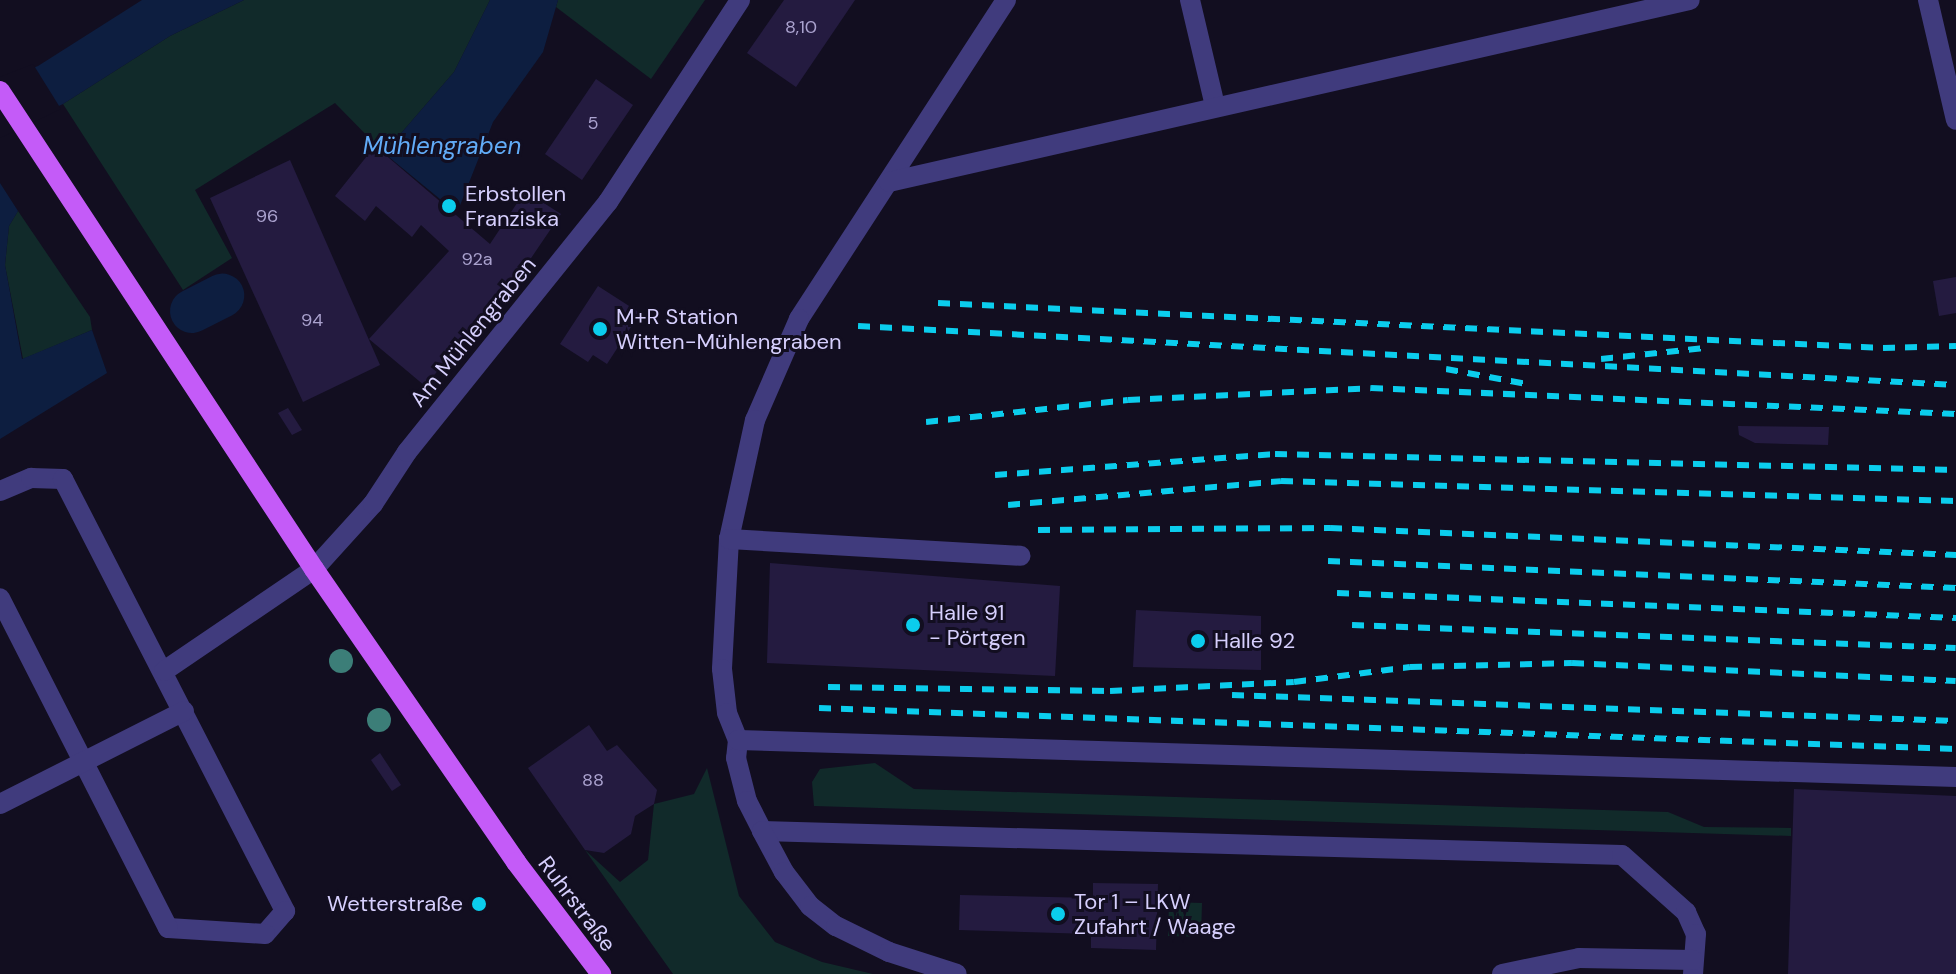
<!DOCTYPE html>
<html>
<head>
<meta charset="utf-8">
<style>
	body { margin:0 }
	#map { position:relative; width:1956px; height:974px; overflow:hidden; background:#120e20; font-family:"DM Sans",sans-serif }
	div>[style] { position:absolute }
	.green>* { inset:0; background:#112a2a }
	.water>* { inset:0; background:#0d1e40 }
	.pier>* { inset:0; background:#120e20 }
	.canal>* { height:44px; margin:-22px; padding:0 22px; transform-origin:22px; border-radius:22px; background:#0d1e40 }
	.building>* { inset:0; background:#241b40 }
	.minor>* { height:20px; margin:-10px; padding:0 10px; transform-origin:10px; border-radius:10px; background:#403b7d }
	.major>* { height:20px; margin:-10px; padding:0 10px; transform-origin:10px; border-radius:10px; background:#c45bf8 }
	.rail>* { height:6px; margin-top:-3px; transform-origin:0; background:repeating-linear-gradient(90deg,#0bcded 0 12px,transparent 0 22px) }
	.trees>* { width:24px; height:24px; margin:-12px; border-radius:50%; background:#3c7e78 }
	.dots>* { width:22px; height:22px; translate:-50% -50%; box-sizing:border-box; border:4px solid #120e20; border-radius:50% }
	span { translate:-50% -50%; white-space:nowrap; text-align:center; line-height:1.15; -webkit-text-stroke:6px #120e20; paint-order:stroke }
	.number-label { font-size:18px; color:#aaa2ce }
	.number-label span { -webkit-text-stroke-width:0 }
	.poi-label { font-size:22px; color:#d6cffd }
	.left { translate:0 -50%; text-align:left }
	.right { translate:-100% -50%; text-align:right }
	.street-label { font-size:22px; color:#d6cffd }
	.water-label { font-size:24px; color:#62acf8; font-style:italic }
</style>
</head>
<body>
<div id="map">
	<div class="green">
		<div style="clip-path:polygon(244px 0,490px 0,454px 72px,384px 153px,335px 103px,195px 190px,232px 258px,183px 290px,63px 104px,170px 36px)"></div>
		<div style="clip-path:polygon(558px 0,705px 0,651px 79px,556px 7px)"></div>
		<div style="clip-path:polygon(18px 211px,90px 317px,92px 330px,23px 359px,5px 265px,9px 226px)"></div>
		<div style="clip-path:polygon(875px 763px,914px 789px,1668px 812px,1704px 827px,1791px 828px,1791px 836px,814px 806px,812px 782px,820px 769px)"></div>
		<div style="clip-path:polygon(707px 768px,739px 896px,775px 942px,822px 962px,873px 974px,673px 974px,585px 850px,620px 882px,648px 860px,654px 804px,694px 794px)"></div>
		<div style="clip-path:polygon(1169px 902px,1202px 903px,1201px 937px,1168px 936px)"></div>
	</div>
	<div class="water">
		<div style="clip-path:polygon(142px 0,244px 0,170px 36px,63px 104px,0 134px,0 81px,38px 66px)"></div>
		<div style="clip-path:polygon(490px 0,558px 0,543px 52px,493px 122px,457px 213px,384px 153px,454px 72px)"></div>
		<div style="clip-path:polygon(0 183px,18px 211px,9px 226px,5px 265px,22px 359px,92px 330px,107px 373px,0 439px)"></div>
	</div>
	<div class="pier">
		<div style="clip-path:polygon(33px 64px,61px 109px,0 138px,0 77px)"></div>
	</div>
	<div class="canal">
		<div style="left:192px;top:311px;width:34px;rotate:-27deg"></div>
	</div>
	<div class="building">
		<div style="clip-path:polygon(784px 0,855px 0,796px 87px,747px 53px)"></div>
		<div style="clip-path:polygon(596px 79px,633px 105px,582px 180px,545px 154px)"></div>
		<div style="clip-path:polygon(375px 146px,490px 244px,525px 191px,561px 214px,525px 267px,425px 386px,369px 339px,449px 251px,421px 225px,412px 237px,376px 206px,365px 221px,335px 196px)"></div>
		<div style="clip-path:polygon(290px 160px,380px 365px,303px 402px,210px 198px)"></div>
		<div style="clip-path:polygon(1956px 277px,1956px 313px,1939px 316px,1933px 281px)"></div>
		<div style="clip-path:polygon(598px 286px,640px 313px,607px 364px,593px 355px,588px 362px,560px 344px)"></div>
		<div style="clip-path:polygon(288px 408px,302px 430px,292px 435px,278px 413px)"></div>
		<div style="clip-path:polygon(1738px 426px,1829px 427px,1828px 445px,1755px 443px,1739px 435px)"></div>
		<div style="clip-path:polygon(770px 563px,1060px 586px,1055px 676px,767px 663px)"></div>
		<div style="clip-path:polygon(1136px 610px,1261px 616px,1261px 670px,1133px 667px)"></div>
		<div style="clip-path:polygon(589px 725px,607px 751px,617px 745px,657px 790px,654px 804px,635px 816px,631px 834px,604px 853px,585px 850px,528px 768px)"></div>
		<div style="clip-path:polygon(380px 753px,401px 785px,392px 791px,371px 760px)"></div>
		<div style="clip-path:polygon(1794px 789px,1956px 796px,1956px 974px,1788px 974px)"></div>
		<div style="clip-path:polygon(1093px 883px,1158px 884px,1156px 950px,1091px 948px,1091px 934px,959px 930px,960px 895px,1093px 898px)"></div>
	</div>
	<div class="minor">
		<div style="left:1006px;top:0;width:380px;rotate:123deg"></div>
		<div style="left:799px;top:319px;width:110px;rotate:113.5deg"></div>
		<div style="left:755px;top:420px;width:122px;rotate:102.3deg"></div>
		<div style="left:729px;top:539px;width:130px;rotate:93.1deg"></div>
		<div style="left:722px;top:669px;width:44px;rotate:83.5deg"></div>
		<div style="left:727px;top:713px;width:29px;rotate:68deg"></div>
		<div style="left:738px;top:740px;width:18px;rotate:96deg"></div>
		<div style="left:736px;top:758px;width:44px;rotate:75.7deg"></div>
		<div style="left:747px;top:801px;width:34px;rotate:63deg"></div>
		<div style="left:762px;top:831px;width:860px;rotate:1.6deg"></div>
		<div style="left:1622px;top:855px;width:86px;rotate:41.7deg"></div>
		<div style="left:1686px;top:912px;width:24px;rotate:66deg"></div>
		<div style="left:1696px;top:934px;width:40px;rotate:94.3deg"></div>
		<div style="left:1190px;top:0;width:109px;rotate:76.7deg"></div>
		<div style="left:1928px;top:0;width:123px;rotate:76.9deg"></div>
		<div style="left:889px;top:182px;width:821px;rotate:-12.8deg"></div>
		<div style="left:0;top:491px;width:34px;rotate:-23deg"></div>
		<div style="left:31px;top:478px;width:32px;rotate:2deg"></div>
		<div style="left:63px;top:479px;width:486px;rotate:62.8deg"></div>
		<div style="left:285px;top:911px;width:30px;rotate:131deg"></div>
		<div style="left:265px;top:934px;width:97px;rotate:-176.5deg"></div>
		<div style="left:168px;top:928px;width:370px;rotate:-117deg"></div>
		<div style="left:729px;top:539px;width:292px;rotate:3.3deg"></div>
		<div style="left:164px;top:671px;width:181px;rotate:-34.2deg"></div>
		<div style="left:314px;top:569px;width:88px;rotate:-47.8deg"></div>
		<div style="left:373px;top:504px;width:62px;rotate:-56.8deg"></div>
		<div style="left:407px;top:452px;width:321px;rotate:-51.2deg"></div>
		<div style="left:608px;top:202px;width:241px;rotate:-56.8deg"></div>
		<div style="left:738px;top:740px;width:1219px;rotate:1.74deg"></div>
		<div style="left:0;top:804px;width:206px;rotate:-26.8deg"></div>
		<div style="left:762px;top:831px;width:47px;rotate:61.8deg"></div>
		<div style="left:784px;top:872px;width:43px;rotate:52.6deg"></div>
		<div style="left:810px;top:906px;width:33px;rotate:38deg"></div>
		<div style="left:836px;top:926px;width:59px;rotate:26.1deg"></div>
		<div style="left:889px;top:952px;width:71px;rotate:17.9deg"></div>
		<div style="left:1502px;top:974px;width:79px;rotate:-11.7deg"></div>
		<div style="left:1579px;top:958px;width:114px;rotate:1deg"></div>
	</div>
	<div class="major">
		<div style="left:0;top:91px;width:572px;rotate:56.7deg"></div>
		<div style="left:314px;top:569px;width:356px;rotate:55.4deg"></div>
		<div style="left:516px;top:862px;width:141px;rotate:52.8deg"></div>
	</div>
	<div class="rail">
		<div style="left:938px;top:303px;width:946px;rotate:2.73deg"></div>
		<div style="left:1883px;top:348px;width:73px;rotate:-1.6deg"></div>
		<div style="left:858px;top:326px;width:1100px;rotate:3.08deg"></div>
		<div style="left:1601px;top:359px;width:104px;rotate:-6.1deg"></div>
		<div style="left:1446px;top:369px;width:87px;rotate:10.5deg"></div>
		<div style="left:926px;top:422px;width:203px;rotate:-6.2deg"></div>
		<div style="left:1128px;top:400px;width:243px;rotate:-2.8deg"></div>
		<div style="left:1371px;top:388px;width:586px;rotate:2.54deg"></div>
		<div style="left:995px;top:475px;width:281px;rotate:-4.3deg"></div>
		<div style="left:1275px;top:454px;width:681px;rotate:1.35deg"></div>
		<div style="left:1008px;top:505px;width:274px;rotate:-5deg"></div>
		<div style="left:1281px;top:481px;width:675px;rotate:1.7deg"></div>
		<div style="left:1038px;top:530px;width:292px;rotate:-0.4deg"></div>
		<div style="left:1330px;top:528px;width:627px;rotate:2.47deg"></div>
		<div style="left:1328px;top:561px;width:629px;rotate:2.46deg"></div>
		<div style="left:1337px;top:593px;width:620px;rotate:2.31deg"></div>
		<div style="left:1352px;top:625px;width:604px;rotate:2.18deg"></div>
		<div style="left:828px;top:687px;width:282px;rotate:0.8deg"></div>
		<div style="left:1110px;top:691px;width:184px;rotate:-2.8deg"></div>
		<div style="left:1294px;top:682px;width:117px;rotate:-7.4deg"></div>
		<div style="left:1410px;top:667px;width:162px;rotate:-1.4deg"></div>
		<div style="left:1572px;top:663px;width:384px;rotate:2.7deg"></div>
		<div style="left:1232px;top:695px;width:724px;rotate:2.06deg"></div>
		<div style="left:819px;top:708px;width:1138px;rotate:2.07deg"></div>
	</div>
	<div class="trees">
		<div style="left:341px;top:661px"></div>
		<div style="left:379px;top:720px"></div>
	</div>
	<div class="dots">
		<div style="left:449px;top:206px;background:#0bcded"></div>
		<div style="left:600px;top:329px;background:#0bcded"></div>
		<div style="left:913px;top:625px;background:#0bcded"></div>
		<div style="left:1198px;top:641px;background:#0bcded"></div>
		<div style="left:479px;top:904px;background:#0bcded"></div>
		<div style="left:1058px;top:914px;background:#0bcded"></div>
	</div>
	<div class="number-label">
		<span style="left:801px;top:27px">8,10</span>
		<span style="left:593px;top:123px">5</span>
		<span style="left:267px;top:216px">96</span>
		<span style="left:477px;top:259px">92a</span>
		<span style="left:312px;top:320px">94</span>
		<span style="left:593px;top:780px">88</span>
	</div>
	<div class="poi-label">
		<span class="left" style="left:465px;top:206px">Erbstollen<br>Franziska</span>
		<span class="left" style="left:616px;top:329px">M+R Station<br>Witten-Mühlengraben</span>
		<span class="left" style="left:929px;top:625px">Halle 91<br>- Pörtgen</span>
		<span class="left" style="left:1214px;top:641px">Halle 92</span>
		<span class="left" style="left:1074px;top:914px">Tor 1 – LKW<br>Zufahrt / Waage</span>
		<span class="right" style="left:463px;top:904px">Wetterstraße</span>
	</div>
	<div class="street-label">
		<span style="left:473px;top:332px;rotate:-51deg">Am Mühlengraben</span>
		<span style="left:577px;top:904px;rotate:53deg">Ruhrstraße</span>
	</div>
	<div class="water-label">
		<span style="left:442px;top:146px">Mühlengraben</span>
	</div>
</div>
</body>
</html>
